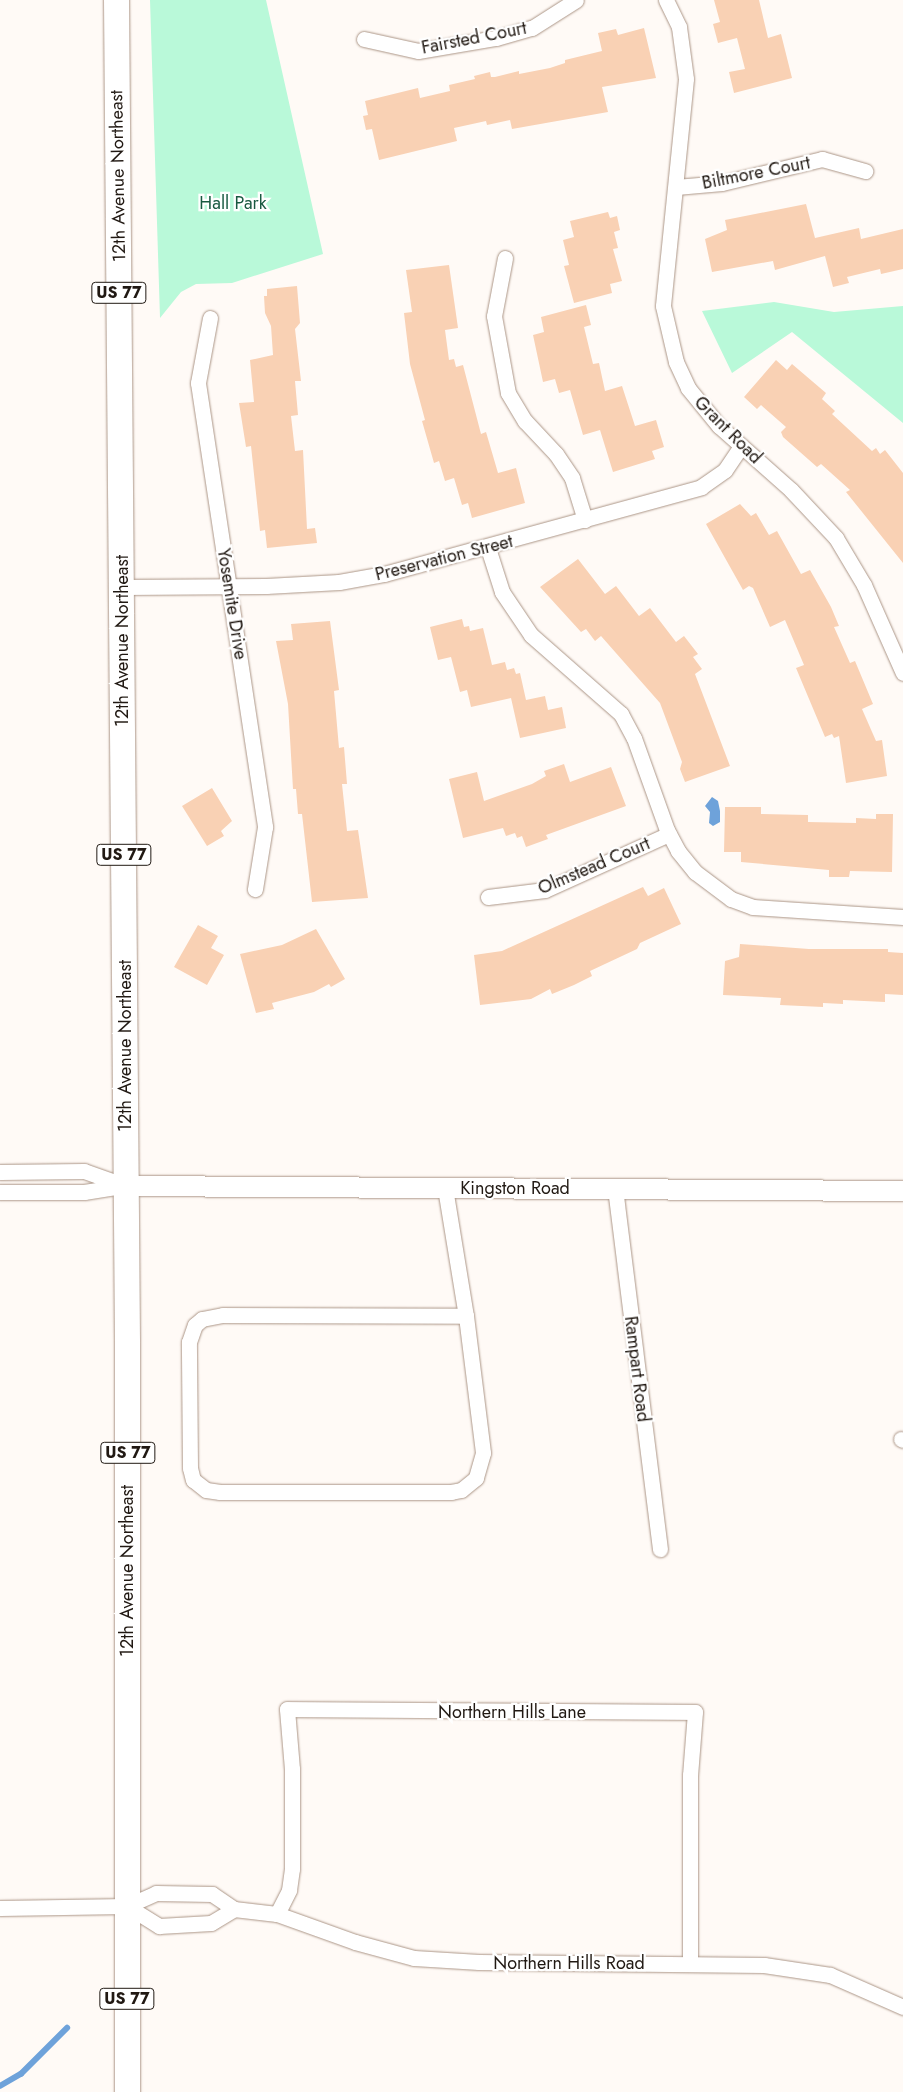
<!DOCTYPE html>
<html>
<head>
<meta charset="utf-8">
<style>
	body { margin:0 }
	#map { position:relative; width:903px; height:2092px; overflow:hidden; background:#fffaf6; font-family:Jost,sans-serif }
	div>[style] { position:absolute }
	.green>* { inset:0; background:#b9f9d9 }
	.water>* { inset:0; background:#6ea2da }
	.stream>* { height:5.5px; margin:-2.75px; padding:0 2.75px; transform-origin:2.75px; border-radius:2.75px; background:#6ea2da }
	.building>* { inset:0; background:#f9d1b4 }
	.roads { filter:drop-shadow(0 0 1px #ac9687) drop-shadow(0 0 1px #ac9687) }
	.minor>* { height:15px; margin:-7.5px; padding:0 7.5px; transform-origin:7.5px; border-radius:7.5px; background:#fff }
	.tertiary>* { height:20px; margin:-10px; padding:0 10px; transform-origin:10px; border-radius:10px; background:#fff }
	.primary>* { height:25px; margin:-12.5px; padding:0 12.5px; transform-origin:12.5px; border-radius:12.5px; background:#fff }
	span { translate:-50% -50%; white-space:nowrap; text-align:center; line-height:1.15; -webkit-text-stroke:4.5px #fff; paint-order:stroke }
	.shield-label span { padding:1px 4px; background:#fff; border:1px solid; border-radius:4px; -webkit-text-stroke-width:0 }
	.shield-label { font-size:16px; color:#211913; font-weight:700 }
	.street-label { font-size:18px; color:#211913 }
	.park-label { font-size:18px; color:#185940 }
</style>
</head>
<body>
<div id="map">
	<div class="green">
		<div style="clip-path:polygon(150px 0,266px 0,323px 254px,232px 283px,196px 284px,181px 292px,160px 318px)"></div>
		<div style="clip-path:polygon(774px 302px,834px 312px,903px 306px,903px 423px,792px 332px,732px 373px,702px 311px)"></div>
	</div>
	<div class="water">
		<div style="clip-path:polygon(712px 797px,718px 801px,720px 811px,720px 822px,713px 826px,709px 823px,710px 812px,705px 806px)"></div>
	</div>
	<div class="stream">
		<div style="left:0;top:2086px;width:24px;rotate:-30deg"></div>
		<div style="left:21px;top:2074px;width:65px;rotate:-45deg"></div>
	</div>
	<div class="building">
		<div style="clip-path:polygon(714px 0,759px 0,768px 38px,781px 34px,792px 78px,734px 93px,729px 72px,745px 69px,737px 38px,718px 43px,713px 24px,720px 22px)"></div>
		<div style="clip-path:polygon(644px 28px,656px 78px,602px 87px,608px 112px,512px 129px,510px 120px,487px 125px,486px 121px,454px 128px,457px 141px,379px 160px,372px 129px,366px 130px,363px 116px,368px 115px,365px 101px,418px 88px,420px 98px,450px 91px,449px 85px,475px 79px,474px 76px,490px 72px,491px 77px,495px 77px,519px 71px,519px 74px,550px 68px,565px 63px,565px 60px,602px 51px,598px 33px,616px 29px,618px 35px)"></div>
		<div style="clip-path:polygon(806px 204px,815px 238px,859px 228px,861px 239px,903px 229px,903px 269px,881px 274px,880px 269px,847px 277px,849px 283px,833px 287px,825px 256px,775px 270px,773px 261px,712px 272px,705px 239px,727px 230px,725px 220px)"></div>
		<div style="clip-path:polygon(608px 212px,610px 218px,617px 216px,620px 230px,614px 232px,618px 248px,613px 249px,622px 281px,610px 284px,612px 293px,574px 303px,564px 266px,569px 265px,563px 240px,574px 237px,570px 221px)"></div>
		<div style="clip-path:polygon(449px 265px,458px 328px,445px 330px,449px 360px,454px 359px,456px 367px,463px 365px,481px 434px,486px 432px,498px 473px,516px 468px,525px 503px,472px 518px,468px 503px,462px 505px,454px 478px,445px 481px,439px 461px,434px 463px,422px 421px,425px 420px,410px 364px,404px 313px,412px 312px,406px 270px)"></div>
		<div style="clip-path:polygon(297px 286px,300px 323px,295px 329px,301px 381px,295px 381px,298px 415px,291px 416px,295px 451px,303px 450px,307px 529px,315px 528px,317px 543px,267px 548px,265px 530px,260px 531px,251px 446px,246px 447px,239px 403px,254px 402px,250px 360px,273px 355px,271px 326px,265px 313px,264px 296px,267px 296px,267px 289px)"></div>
		<div style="clip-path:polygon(586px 305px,591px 325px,584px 327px,593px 364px,599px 363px,605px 391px,622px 386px,635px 426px,656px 420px,664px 447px,652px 451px,655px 459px,613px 472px,600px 430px,583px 435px,570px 390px,559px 393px,555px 379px,543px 382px,533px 335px,544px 332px,541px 317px)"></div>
		<div style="clip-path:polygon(776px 360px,787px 370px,792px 364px,826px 393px,822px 399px,835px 411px,832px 414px,872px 451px,876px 448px,880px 454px,885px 450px,903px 473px,903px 563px,846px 492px,850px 490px,821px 464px,817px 467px,783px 437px,781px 432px,786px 427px,761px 405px,757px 409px,744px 397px)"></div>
		<div style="clip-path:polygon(740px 504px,751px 516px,756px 513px,769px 535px,777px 531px,801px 574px,810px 570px,831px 607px,839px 626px,834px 627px,850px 663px,855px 661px,873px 704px,862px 709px,876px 741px,882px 740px,887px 776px,846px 783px,839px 736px,834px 738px,832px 734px,825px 737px,796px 668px,804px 665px,785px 620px,770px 627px,753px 588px,749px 586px,743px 590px,706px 524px)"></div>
		<div style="clip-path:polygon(578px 559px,605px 594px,616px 586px,639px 616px,650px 608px,676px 642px,684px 636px,698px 654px,693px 657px,702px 669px,695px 674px,730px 766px,685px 782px,680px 769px,682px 762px,660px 703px,601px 636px,595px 641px,586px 629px,581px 632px,540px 587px)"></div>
		<div style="clip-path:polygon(462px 619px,464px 627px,469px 626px,470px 631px,483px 628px,492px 665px,505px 662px,507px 670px,514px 668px,516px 674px,520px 673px,526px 700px,545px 696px,548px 710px,562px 707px,566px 728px,520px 738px,511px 698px,471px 707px,467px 690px,460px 692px,451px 657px,438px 660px,430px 627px)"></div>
		<div style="clip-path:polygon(330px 621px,339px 690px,334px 691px,339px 748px,344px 747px,347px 784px,342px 784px,347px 831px,358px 830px,368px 898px,312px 902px,302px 814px,298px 814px,296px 789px,293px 789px,288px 704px,276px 641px,293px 640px,291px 624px)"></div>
		<div style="clip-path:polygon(564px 764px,570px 782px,611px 767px,626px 806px,546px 835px,548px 839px,526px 847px,522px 836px,517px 838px,515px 833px,506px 836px,503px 828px,463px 838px,449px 779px,477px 772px,484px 801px,532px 784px,546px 776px,544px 771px)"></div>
		<div style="clip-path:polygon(212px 788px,232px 821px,221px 831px,224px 836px,207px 846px,182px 806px)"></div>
		<div style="clip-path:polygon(725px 807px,761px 807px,761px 814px,808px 815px,808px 822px,856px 823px,856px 818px,876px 819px,876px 814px,893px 814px,892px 872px,850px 871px,849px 877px,829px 877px,829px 870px,741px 862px,741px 852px,724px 852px)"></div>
		<div style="clip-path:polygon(643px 887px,648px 896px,664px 888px,681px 924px,640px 943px,637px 949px,590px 971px,592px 976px,574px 985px,552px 994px,550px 989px,531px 999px,480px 1005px,474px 955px,502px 951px)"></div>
		<div style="clip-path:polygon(198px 925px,218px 936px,211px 948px,224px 955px,207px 985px,174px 967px)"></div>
		<div style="clip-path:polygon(316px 929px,345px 979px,331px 987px,329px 984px,314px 992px,272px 1003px,274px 1009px,256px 1013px,240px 954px,282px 945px)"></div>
		<div style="clip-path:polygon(740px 944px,809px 949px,888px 949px,888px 952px,903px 953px,903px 995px,885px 994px,885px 1002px,843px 1000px,843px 1004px,823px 1003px,823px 1007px,780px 1005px,781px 998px,723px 995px,725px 961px,739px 957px)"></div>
	</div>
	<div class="roads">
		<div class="minor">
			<div style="left:666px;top:0;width:30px;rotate:64deg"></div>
			<div style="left:679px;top:27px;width:52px;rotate:82.3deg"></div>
			<div style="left:686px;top:79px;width:228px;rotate:95.8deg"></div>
			<div style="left:663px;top:306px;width:57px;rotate:76.9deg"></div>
			<div style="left:676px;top:362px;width:29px;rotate:65deg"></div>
			<div style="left:688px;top:388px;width:49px;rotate:50.8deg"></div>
			<div style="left:719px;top:426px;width:96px;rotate:41.6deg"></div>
			<div style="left:791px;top:490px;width:66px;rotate:46.8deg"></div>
			<div style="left:836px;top:538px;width:55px;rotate:59.2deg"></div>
			<div style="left:864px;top:585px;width:96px;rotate:66.1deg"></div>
			<div style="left:364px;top:39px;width:55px;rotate:12.5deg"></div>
			<div style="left:418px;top:51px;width:79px;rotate:-9.5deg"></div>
			<div style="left:496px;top:38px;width:37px;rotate:-16deg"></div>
			<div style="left:532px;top:28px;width:52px;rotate:-32.5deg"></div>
			<div style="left:676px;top:187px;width:46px;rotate:-5deg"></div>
			<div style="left:722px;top:183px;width:103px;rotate:-13.5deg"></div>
			<div style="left:822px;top:159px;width:45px;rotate:15.6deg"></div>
			<div style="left:505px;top:258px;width:59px;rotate:100.7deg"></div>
			<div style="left:494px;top:316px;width:78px;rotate:79.7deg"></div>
			<div style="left:508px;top:393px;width:33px;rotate:59deg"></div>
			<div style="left:525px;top:421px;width:45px;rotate:46.8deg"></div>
			<div style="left:556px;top:454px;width:29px;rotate:56deg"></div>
			<div style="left:572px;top:478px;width:44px;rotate:72.8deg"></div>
			<div style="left:210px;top:318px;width:66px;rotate:100.5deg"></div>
			<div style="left:198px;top:383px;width:449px;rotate:81.4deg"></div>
			<div style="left:265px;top:827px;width:63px;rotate:99.2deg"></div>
			<div style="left:488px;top:548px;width:46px;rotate:72.3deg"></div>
			<div style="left:502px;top:592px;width:52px;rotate:56deg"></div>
			<div style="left:531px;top:635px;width:120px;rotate:41.3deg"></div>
			<div style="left:621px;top:714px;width:27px;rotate:62deg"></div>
			<div style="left:634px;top:738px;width:98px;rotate:70.3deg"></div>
			<div style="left:667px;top:830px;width:24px;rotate:62deg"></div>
			<div style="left:678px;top:851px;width:27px;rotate:51deg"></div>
			<div style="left:695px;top:872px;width:45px;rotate:36.9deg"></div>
			<div style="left:731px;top:899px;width:23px;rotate:20deg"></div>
			<div style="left:753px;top:907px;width:150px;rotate:3.8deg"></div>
			<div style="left:122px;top:587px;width:144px;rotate:-0.4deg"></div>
			<div style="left:266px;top:586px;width:73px;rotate:-3.1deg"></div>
			<div style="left:339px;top:582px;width:46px;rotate:-10.1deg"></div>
			<div style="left:384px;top:574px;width:329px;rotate:-15.3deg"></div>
			<div style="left:701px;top:487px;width:29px;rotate:-35deg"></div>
			<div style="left:725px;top:470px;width:29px;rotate:-56deg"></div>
			<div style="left:488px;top:897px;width:57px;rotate:-7deg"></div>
			<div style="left:545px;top:890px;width:136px;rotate:-24.3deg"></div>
			<div style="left:0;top:1172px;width:84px;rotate:-0.7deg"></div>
			<div style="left:84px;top:1171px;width:45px;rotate:19.7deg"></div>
			<div style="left:445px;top:1188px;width:130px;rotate:80.7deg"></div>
			<div style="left:466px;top:1316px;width:138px;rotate:82.9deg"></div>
			<div style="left:483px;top:1453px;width:26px;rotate:106deg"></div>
			<div style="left:476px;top:1478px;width:19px;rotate:141deg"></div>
			<div style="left:461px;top:1490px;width:10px;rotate:169deg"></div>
			<div style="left:451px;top:1492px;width:231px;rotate:180deg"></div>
			<div style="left:220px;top:1492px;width:14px;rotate:-172deg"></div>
			<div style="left:206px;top:1490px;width:16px;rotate:-142deg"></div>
			<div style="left:193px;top:1480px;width:12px;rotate:-104deg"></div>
			<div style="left:190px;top:1468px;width:126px;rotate:-90.5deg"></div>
			<div style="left:189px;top:1342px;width:18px;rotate:-71deg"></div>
			<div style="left:195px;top:1325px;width:9px;rotate:-41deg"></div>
			<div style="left:202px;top:1319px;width:21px;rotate:-11deg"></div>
			<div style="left:223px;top:1315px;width:243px;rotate:0.2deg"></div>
			<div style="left:615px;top:1188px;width:364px;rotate:82.9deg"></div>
			<div style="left:0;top:1192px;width:84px"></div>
			<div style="left:84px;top:1192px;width:38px;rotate:-9deg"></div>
			<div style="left:901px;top:1439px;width:2px;rotate:27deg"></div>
			<div style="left:127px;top:1906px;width:38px;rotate:32deg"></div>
			<div style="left:159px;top:1926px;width:52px;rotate:-3.3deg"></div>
			<div style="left:211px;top:1923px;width:27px;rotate:-31deg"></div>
			<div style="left:0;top:1908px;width:127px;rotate:-0.9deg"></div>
			<div style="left:127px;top:1906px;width:32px;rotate:-24deg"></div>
			<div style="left:156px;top:1893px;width:56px;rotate:1deg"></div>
			<div style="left:212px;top:1894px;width:27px;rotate:34deg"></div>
			<div style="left:234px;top:1909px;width:43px;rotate:6.6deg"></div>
			<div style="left:277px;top:1914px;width:83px;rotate:19.7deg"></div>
			<div style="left:355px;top:1942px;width:61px;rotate:15.2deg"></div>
			<div style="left:414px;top:1958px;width:65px;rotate:3.5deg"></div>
			<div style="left:479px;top:1962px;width:285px;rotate:0.6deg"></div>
			<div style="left:764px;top:1965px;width:67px;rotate:8.6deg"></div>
			<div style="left:830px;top:1975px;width:80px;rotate:23.7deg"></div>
			<div style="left:277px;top:1914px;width:27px;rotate:-63deg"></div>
			<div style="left:289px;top:1890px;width:21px;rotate:-82deg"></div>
			<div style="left:292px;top:1869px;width:100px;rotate:-90deg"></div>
			<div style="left:292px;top:1769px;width:60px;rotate:-94.8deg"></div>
			<div style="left:287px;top:1709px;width:408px;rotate:0.4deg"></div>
			<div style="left:695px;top:1712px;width:63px;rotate:94.5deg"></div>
			<div style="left:690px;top:1775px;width:189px;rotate:90deg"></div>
		</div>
		<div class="tertiary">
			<div style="left:126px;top:1186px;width:777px;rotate:0.37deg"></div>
		</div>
		<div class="primary">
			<div style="left:116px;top:0;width:1342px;rotate:89.53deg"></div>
			<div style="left:127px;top:1342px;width:750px;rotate:90deg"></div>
		</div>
	</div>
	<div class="shield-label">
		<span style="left:119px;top:293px">US 77</span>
		<span style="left:124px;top:855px">US 77</span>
		<span style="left:128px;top:1453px">US 77</span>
		<span style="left:127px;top:1999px">US 77</span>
	</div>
	<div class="street-label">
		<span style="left:474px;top:38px;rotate:-11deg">Fairsted Court</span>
		<span style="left:756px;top:173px;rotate:-11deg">Biltmore Court</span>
		<span style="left:118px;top:176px;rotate:-91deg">12th Avenue Northeast</span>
		<span style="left:728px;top:430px;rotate:45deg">Grant Road</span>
		<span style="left:444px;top:558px;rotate:-14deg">Preservation Street</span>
		<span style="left:232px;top:604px;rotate:81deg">Yosemite Drive</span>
		<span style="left:122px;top:641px;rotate:-90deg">12th Avenue Northeast</span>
		<span style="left:594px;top:866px;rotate:-23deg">Olmstead Court</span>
		<span style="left:125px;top:1046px;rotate:-90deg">12th Avenue Northeast</span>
		<span style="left:515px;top:1188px">Kingston Road</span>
		<span style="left:637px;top:1369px;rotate:83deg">Rampart Road</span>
		<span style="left:127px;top:1571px;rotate:-90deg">12th Avenue Northeast</span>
		<span style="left:512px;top:1712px">Northern Hills Lane</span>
		<span style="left:569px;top:1963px">Northern Hills Road</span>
	</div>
	<div class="park-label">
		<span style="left:233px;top:203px">Hall Park</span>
	</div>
</div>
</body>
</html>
